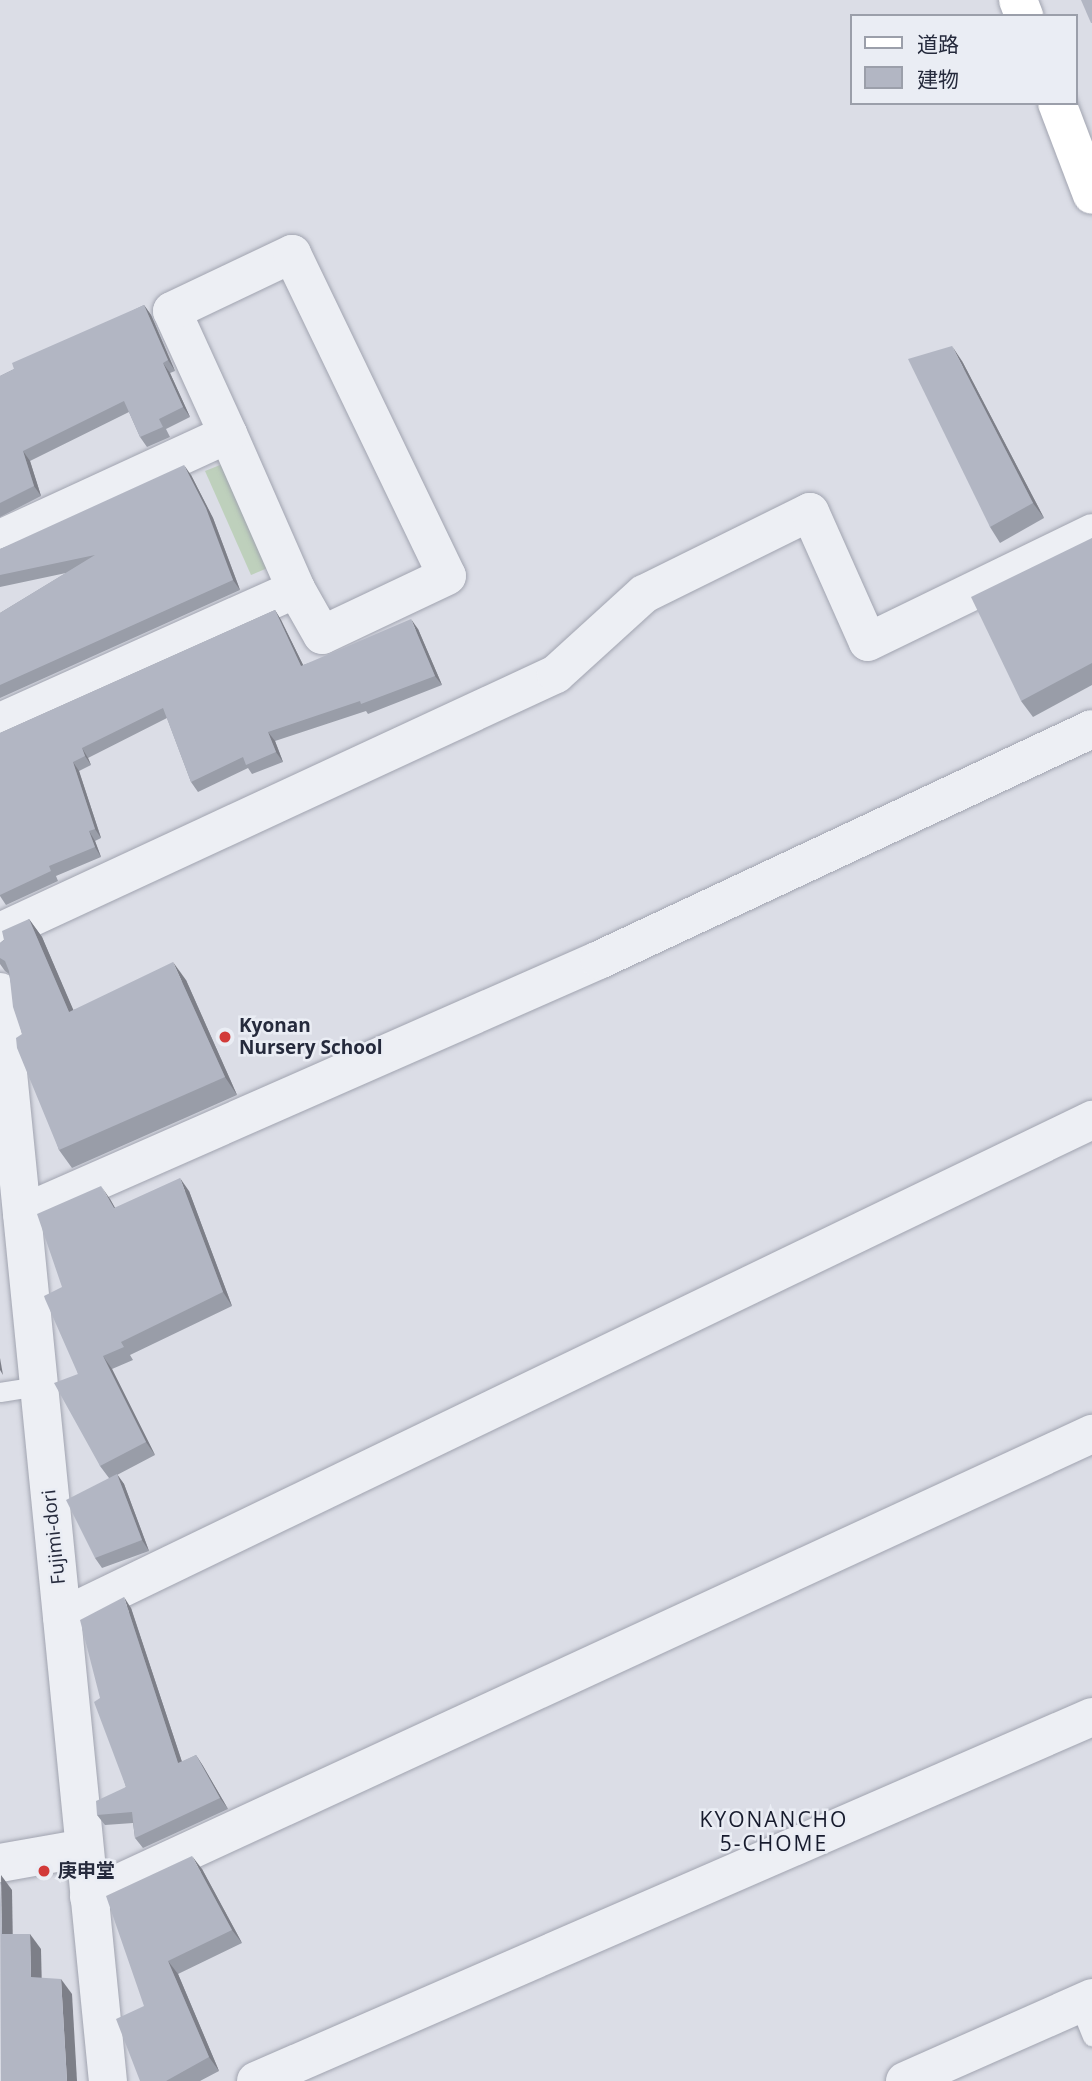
<!DOCTYPE html>
<html>
<head>
<meta charset="utf-8">
<style>
	body { margin:0 }
	#map { position:relative; width:1092px; height:2081px; overflow:hidden; background:#dbdde6; font-family:"Open Sans","Noto Sans JP",sans-serif }
	div>[style] { position:absolute }
	.green>* { inset:0; background:#bed0bc }
	.roads { filter:drop-shadow(0 0 2px #a1a4b0) drop-shadow(0 0 2px #a1a4b0) }
	.lane>* { height:19px; margin:-9.5px; padding:0 9.5px; transform-origin:9.5px; border-radius:9.5px; background:#edeff4 }
	.street>* { height:38px; margin:-19px; padding:0 19px; transform-origin:19px; border-radius:19px; background:#edeff4 }
	.secondary>* { height:38px; margin:-19px; padding:0 19px; transform-origin:19px; border-radius:19px; background:#fff }
	.wall>* { inset:0; background:#999da8 }
	.shaded-wall>* { inset:0; background:#7d7f88 }
	.building>* { inset:0; background:#b2b6c3 }
	.dots>* { width:19px; height:19px; translate:-50% -50%; box-sizing:border-box; border:4px solid #eaedf4; border-radius:50% }
	span { translate:-50% -50%; white-space:nowrap; text-align:center; line-height:1.15; -webkit-text-stroke:5px #eaedf4; paint-order:stroke }
	.poi-label { font-size:19px; color:#252a3c; font-weight:700 }
	.left { translate:0 -50%; text-align:left }
	.street-label { font-size:19px; color:#252a3c }
	.neighbourhood-label { font-size:21px; color:#171b2d; letter-spacing:2px }
	.legend { position:absolute; left:850px; top:14px; width:228px; height:91px; box-sizing:border-box; background:#eaedf4; border:2px solid #9b9faa; margin:0; padding:9px 12px; list-style:none; font-size:21px; color:#252a3c }
	.legend li { display:flex; align-items:center; gap:14px; height:35px }
	.legend b { width:35px; border:2px solid #9b9faa }
</style>
</head>
<body>
<div id="map">
	<div class="green">
		<div style="clip-path:polygon(225px 463px,270px 567px,251px 575px,205px 471px)"></div>
	</div>
	<div class="roads">
		<div class="lane">
			<div style="left:0;top:1392px;width:39px;rotate:-9deg"></div>
			<div style="left:1079px;top:2004px;width:35px;rotate:68deg"></div>
		</div>
		<div class="street">
			<div style="left:228px;top:434px;width:169px;rotate:66.3deg"></div>
			<div style="left:0;top:539px;width:251px;rotate:-24.7deg"></div>
			<div style="left:228px;top:434px;width:135px;rotate:-114.5deg"></div>
			<div style="left:172px;top:311px;width:133px;rotate:-25.4deg"></div>
			<div style="left:292px;top:254px;width:357px;rotate:64.3deg"></div>
			<div style="left:447px;top:576px;width:138px;rotate:154.7deg"></div>
			<div style="left:322px;top:635px;width:53px;rotate:-119.5deg"></div>
			<div style="left:296px;top:589px;width:325px;rotate:155.8deg"></div>
			<div style="left:0;top:932px;width:613px;rotate:-24.89deg"></div>
			<div style="left:556px;top:674px;width:119px;rotate:-42.3deg"></div>
			<div style="left:644px;top:594px;width:185px;rotate:-26.3deg"></div>
			<div style="left:810px;top:512px;width:142px;rotate:66deg"></div>
			<div style="left:868px;top:642px;width:249px;rotate:-25.9deg"></div>
			<div style="left:0;top:992px;width:1094px;rotate:84.34deg"></div>
			<div style="left:22px;top:1214px;width:630px;rotate:-23.76deg"></div>
			<div style="left:599px;top:960px;width:544px;rotate:-25.11deg"></div>
			<div style="left:62px;top:1617px;width:1144px;rotate:-25.76deg"></div>
			<div style="left:0;top:1863px;width:85px;rotate:-10.1deg"></div>
			<div style="left:89px;top:1897px;width:1105px;rotate:-24.78deg"></div>
			<div style="left:256px;top:2081px;width:912px;rotate:-23.53deg"></div>
			<div style="left:905px;top:2081px;width:205px;rotate:-23.9deg"></div>
		</div>
		<div class="secondary">
			<div style="left:1018px;top:0;width:17px;rotate:69deg"></div>
			<div style="left:1057px;top:103px;width:98px;rotate:69.2deg"></div>
		</div>
	</div>
	<div class="wall">
		<div style="clip-path:polygon(144px 305px,151px 315px,175px 371px,170px 373px,190px 417px,166px 429px,170px 437px,147px 447px,140px 437px,129px 412px,30px 461px,41px 496px,0 517px,0 376px)"></div>
		<div style="clip-path:polygon(962px 361px,1044px 518px,1000px 543px,990px 527px)"></div>
		<div style="clip-path:polygon(191px 475px,213px 518px,240px 590px,0 698px,0 613px,66px 573px,0 587px,0 549px)"></div>
		<div style="clip-path:polygon(1092px 538px,1092px 685px,1033px 717px,1021px 701px)"></div>
		<div style="clip-path:polygon(275px 610px,281px 620px,303px 665px,418px 629px,442px 685px,368px 714px,366px 711px,275px 741px,283px 762px,252px 774px,248px 768px,198px 792px,191px 782px,167px 718px,88px 758px,91px 765px,79px 771px,101px 838px,95px 841px,101px 857px,56px 876px,58px 881px,6px 905px,0 896px,0 733px)"></div>
		<div style="clip-path:polygon(29px 919px,42px 937px,73px 1010px,186px 980px,237px 1095px,72px 1168px,59px 1150px,22px 1034px,9px 974px,5px 971px,0 964px,0 943px)"></div>
		<div style="clip-path:polygon(189px 1191px,232px 1306px,130px 1355px,133px 1360px,112px 1369px,155px 1455px,117px 1475px,124px 1484px,149px 1551px,102px 1568px,95px 1558px,109px 1478px,100px 1466px,78px 1374px,62px 1287px,110px 1199px,115px 1208px)"></div>
		<div style="clip-path:polygon(131px 1608px,182px 1762px,196px 1755px,203px 1766px,228px 1809px,143px 1848px,135px 1838px,133px 1823px,105px 1825px,97px 1815px,126px 1787px,100px 1698px)"></div>
		<div style="clip-path:polygon(202px 1869px,242px 1943px,178px 1974px,219px 2071px,200px 2081px,140px 2081px,144px 2006px)"></div>
	</div>
	<div class="shaded-wall">
		<div style="clip-path:polygon(144px 305px,151px 315px,175px 371px,168px 360px)"></div>
		<div style="clip-path:polygon(952px 346px,962px 361px,1044px 518px,1033px 503px)"></div>
		<div style="clip-path:polygon(163px 363px,170px 373px,190px 417px,183px 407px)"></div>
		<div style="clip-path:polygon(23px 451px,30px 461px,41px 496px,34px 486px)"></div>
		<div style="clip-path:polygon(184px 465px,191px 475px,213px 518px,240px 590px,233px 580px)"></div>
		<div style="clip-path:polygon(275px 610px,281px 620px,308px 675px,301px 666px)"></div>
		<div style="clip-path:polygon(411px 619px,418px 629px,442px 685px,435px 676px)"></div>
		<div style="clip-path:polygon(268px 732px,275px 741px,283px 762px,276px 752px)"></div>
		<div style="clip-path:polygon(82px 748px,88px 758px,91px 765px,85px 756px)"></div>
		<div style="clip-path:polygon(73px 762px,79px 771px,101px 838px,95px 829px)"></div>
		<div style="clip-path:polygon(89px 831px,95px 841px,101px 857px,95px 847px)"></div>
		<div style="clip-path:polygon(29px 919px,42px 937px,82px 1030px,69px 1012px)"></div>
		<div style="clip-path:polygon(173px 962px,186px 980px,237px 1095px,225px 1077px)"></div>
		<div style="clip-path:polygon(180px 1178px,189px 1191px,232px 1306px,223px 1292px)"></div>
		<div style="clip-path:polygon(101px 1186px,110px 1199px,123px 1222px,114px 1208px)"></div>
		<div style="clip-path:polygon(103px 1356px,112px 1369px,155px 1455px,146px 1442px)"></div>
		<div style="clip-path:polygon(0 1358px,3px 1375px,0 1370px)"></div>
		<div style="clip-path:polygon(117px 1474px,124px 1484px,149px 1551px,142px 1540px)"></div>
		<div style="clip-path:polygon(124px 1597px,131px 1608px,186px 1774px,178px 1763px)"></div>
		<div style="clip-path:polygon(196px 1755px,203px 1766px,228px 1809px,220px 1798px)"></div>
		<div style="clip-path:polygon(192px 1856px,202px 1869px,242px 1943px,232px 1930px)"></div>
		<div style="clip-path:polygon(1px 1875px,12px 1890px,13px 1950px,2px 1934px)"></div>
		<div style="clip-path:polygon(30px 1934px,41px 1949px,42px 1992px,31px 1977px)"></div>
		<div style="clip-path:polygon(168px 1961px,178px 1974px,219px 2071px,209px 2057px)"></div>
		<div style="clip-path:polygon(61px 1979px,72px 1994px,77px 2081px,67px 2081px)"></div>
	</div>
	<div class="building">
		<div style="clip-path:polygon(1081px 0,1092px 0,1092px 23px,1091px 23px)"></div>
		<div style="clip-path:polygon(144px 305px,168px 360px,163px 363px,183px 407px,159px 419px,163px 427px,140px 437px,124px 401px,23px 451px,34px 486px,0 503px,0 376px,14px 369px,12px 363px)"></div>
		<div style="clip-path:polygon(952px 346px,1033px 503px,990px 527px,908px 359px)"></div>
		<div style="clip-path:polygon(184px 465px,206px 508px,233px 580px,0 685px,0 613px,95px 555px,0 575px,0 549px)"></div>
		<div style="clip-path:polygon(1092px 538px,1092px 663px,1021px 701px,971px 597px)"></div>
		<div style="clip-path:polygon(275px 610px,301px 666px,411px 619px,435px 676px,361px 704px,360px 701px,268px 732px,276px 752px,246px 765px,243px 757px,191px 782px,163px 708px,82px 748px,85px 756px,73px 762px,95px 829px,89px 831px,95px 847px,49px 866px,51px 871px,0 895px,0 733px)"></div>
		<div style="clip-path:polygon(29px 919px,69px 1012px,173px 962px,225px 1077px,59px 1150px,17px 1048px,16px 1038px,22px 1034px,13px 1007px,9px 971px,5px 961px,0 958px,0 943px,4px 940px,2px 931px)"></div>
		<div style="clip-path:polygon(180px 1178px,223px 1292px,121px 1342px,124px 1347px,103px 1356px,146px 1442px,100px 1466px,54px 1383px,78px 1374px,45px 1299px,44px 1296px,62px 1287px,37px 1214px,101px 1186px,114px 1208px)"></div>
		<div style="clip-path:polygon(117px 1474px,142px 1540px,95px 1558px,66px 1500px)"></div>
		<div style="clip-path:polygon(124px 1597px,178px 1763px,196px 1755px,220px 1798px,135px 1838px,132px 1812px,97px 1815px,96px 1801px,126px 1787px,94px 1702px,100px 1698px,80px 1620px)"></div>
		<div style="clip-path:polygon(192px 1856px,232px 1930px,168px 1961px,209px 2057px,166px 2081px,140px 2081px,116px 2019px,144px 2006px,106px 1896px)"></div>
		<div style="clip-path:polygon(0 1875px,2px 1934px,30px 1934px,31px 1977px,61px 1979px,67px 2081px,1px 2081px)"></div>
	</div>
	<div class="dots">
		<div style="left:225px;top:1037px;background:#d23a39"></div>
		<div style="left:44px;top:1871px;background:#d23a39"></div>
	</div>
	<div class="poi-label">
		<span class="left" style="left:239px;top:1037px">Kyonan<br>Nursery School</span>
		<span class="left" style="left:58px;top:1871px">庚申堂</span>
	</div>
	<div class="street-label">
		<span style="left:54px;top:1537px;rotate:-96deg">Fujimi-dori</span>
	</div>
	<div class="neighbourhood-label">
		<span style="left:774px;top:1831px">KYONANCHO<br>5-CHOME</span>
	</div>
	<ul class="legend">
	<li><b style="height:9px;background:#fff"></b>道路</li>
	<li><b style="height:19px;background:#b2b6c3"></b>建物</li>
	</ul>
</div>
</body>
</html>
